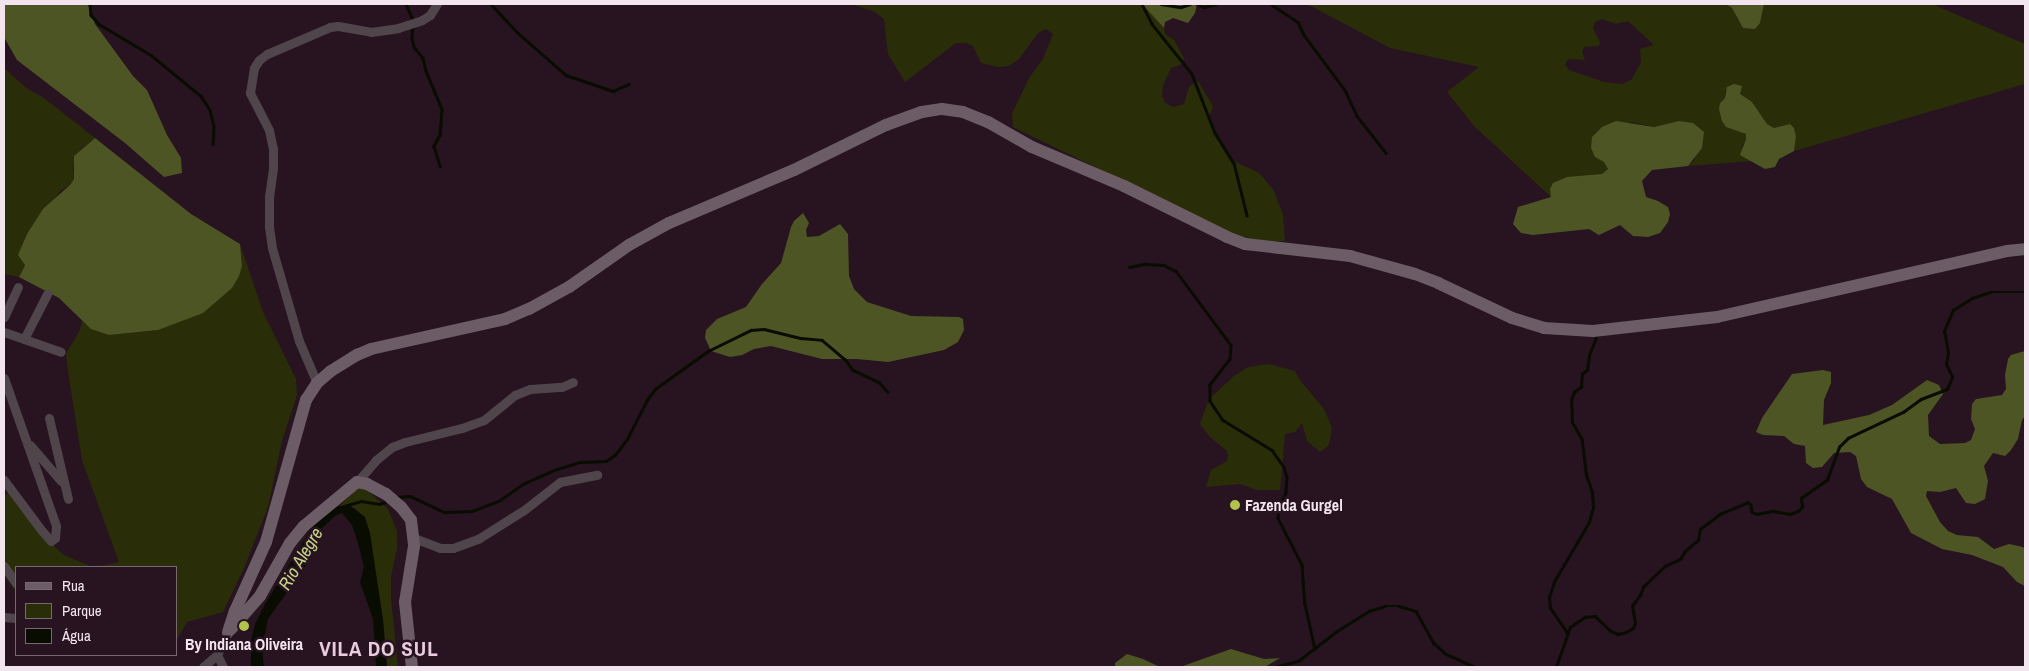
<!DOCTYPE html>
<html>
<head>
<meta charset="utf-8">
<style>
	body { margin:0 }
	#map { position:relative; width:2029px; height:671px; overflow:hidden; background:#271420; font-family:"Archivo Narrow",sans-serif }
	div>[style] { position:absolute }
	.green>* { inset:0; background:#292e08 }
	.forest>* { inset:0; background:#4d5524 }
	.water>* { inset:0; background:#090c00 }
	.stream>* { height:2.5px; margin:-1.25px; padding:0 1.25px; transform-origin:1.25px; border-radius:1.25px; background:#090c00 }
	.street>* { height:9px; margin:-4.5px; padding:0 4.5px; transform-origin:4.5px; border-radius:4.5px; background:#4f454b }
	.secondary>* { height:12px; margin:-6px; padding:0 6px; transform-origin:6px; border-radius:6px; background:#6c5c66 }
	.dots>* { width:14px; height:14px; translate:-50% -50%; box-sizing:border-box; border:2px solid #271420; border-radius:50% }
	span { translate:-50% -50%; white-space:nowrap; text-align:center; line-height:1.15; -webkit-text-stroke:5px #271420; paint-order:stroke }
	.poi-label { font-size:16px; color:#f3e5ee; font-weight:700 }
	.left { translate:0 -50%; text-align:left }
	.water-label { font-size:18px; color:#c5d386; font-style:italic }
	.district-label { font-size:21px; color:#e9cdde; font-weight:700; letter-spacing:1px }
	.frame { position:absolute; inset:0; border:5px solid #f3e5ee; pointer-events:none }
	.legend { position:absolute; left:15px; top:566px; width:162px; height:90px; box-sizing:border-box; background:#271420; border:1px solid #796872; margin:0; padding:6px 9px; list-style:none; font-size:15px; color:#f3e5ee }
	.legend li { display:flex; align-items:center; gap:10px; height:25px }
	.legend b { width:25px; border:1px solid #796872 }
</style>
</head>
<body>
<div id="map">
	<div class="green">
		<div style="clip-path:polygon(852px 4px,1142px 4px,1164px 28px,1165px 34px,1174px 40px,1184px 58px,1182px 64px,1171px 68px,1163px 85px,1162px 96px,1165px 103px,1173px 107px,1184px 104px,1189px 87px,1198px 81px,1213px 106px,1209px 117px,1210px 124px,1218px 140px,1234px 161px,1259px 173px,1273px 189px,1283px 214px,1285px 241px,1257px 242px,1240px 240px,1163px 200px,1013px 127px,1012px 114px,1029px 78px,1043px 59px,1053px 34px,1046px 29px,1038px 33px,1019px 59px,1009px 66px,998px 67px,981px 63px,973px 46px,966px 43px,956px 43px,905px 82px,888px 54px,884px 19px,875px 12px)"></div>
		<div style="clip-path:polygon(evenodd,1304px 4px,1726px 4px,1732px 8px,1740px 23px,1760px 23px,1764px 4px,1932px 4px,2025px 44px,2025px 84px,1794px 151px,1796px 137px,1790px 124px,1774px 128px,1767px 124px,1752px 102px,1725px 91px,1725px 98px,1720px 103px,1726px 127px,1746px 134px,1746px 139px,1742px 147px,1747px 157px,1752px 161px,1688px 166px,1695px 159px,1693px 123px,1679px 121px,1654px 127px,1630px 122px,1604px 162px,1608px 169px,1602px 174px,1588px 176px,1551px 197px,1474px 126px,1447px 92px,1479px 67px,1390px 48px,1311px 6px,1304px 4px,1602px 19px,1616px 24px,1628px 21px,1654px 45px,1640px 49px,1641px 62px,1632px 79px,1623px 84px,1604px 82px,1569px 70px,1565px 65px,1568px 59px,1585px 60px,1582px 52px,1584px 47px,1599px 46px,1600px 42px,1593px 28px,1595px 22px,1602px 19px)"></div>
		<div style="clip-path:polygon(4px 68px,25px 87px,44px 98px,95px 138px,79px 151px,73px 168px,74px 179px,70px 185px,59px 192px,19px 277px,4px 274px)"></div>
		<div style="clip-path:polygon(240px 244px,263px 312px,296px 379px,297px 395px,282px 441px,268px 507px,244px 568px,223px 612px,187px 622px,176px 641px,176px 567px,16px 567px,16px 592px,4px 575px,4px 496px,10px 492px,45px 538px,64px 555px,90px 566px,107px 565px,119px 562px,82px 460px,69px 378px,66px 354px,80px 330px,82px 321px,92px 329px,109px 335px,158px 330px,232px 288px,242px 266px)"></div>
		<div style="clip-path:polygon(1269px 364px,1295px 371px,1299px 379px,1324px 409px,1332px 428px,1329px 445px,1320px 452px,1307px 441px,1302px 423px,1295px 432px,1285px 434px,1280px 490px,1257px 490px,1240px 484px,1206px 487px,1211px 470px,1227px 461px,1228px 456px,1227px 451px,1210px 437px,1200px 424px,1209px 399px,1234px 376px,1248px 367px)"></div>
		<div style="clip-path:polygon(360px 484px,388px 509px,397px 531px,397px 549px,391px 576px,391px 598px,398px 667px,387px 667px,383px 620px,371px 545px,357px 510px,349px 505px,340px 506px)"></div>
	</div>
	<div class="forest">
		<div style="clip-path:polygon(4px 4px,88px 4px,95px 24px,133px 76px,147px 90px,167px 135px,181px 158px,182px 173px,164px 177px,125px 143px,17px 60px,4px 37px)"></div>
		<div style="clip-path:polygon(1142px 4px,1197px 4px,1195px 13px,1188px 23px,1173px 18px,1165px 22px,1164px 28px)"></div>
		<div style="clip-path:polygon(1726px 4px,1764px 4px,1760px 23px,1755px 29px,1743px 28px,1732px 8px)"></div>
		<div style="clip-path:polygon(1734px 84px,1742px 86px,1740px 94px,1752px 102px,1767px 124px,1774px 128px,1790px 124px,1794px 128px,1796px 137px,1794px 151px,1779px 159px,1775px 167px,1765px 169px,1740px 155px,1746px 139px,1746px 134px,1726px 127px,1722px 121px,1719px 109px,1720px 103px,1725px 98px,1727px 87px)"></div>
		<div style="clip-path:polygon(1616px 121px,1654px 127px,1679px 121px,1693px 123px,1704px 132px,1702px 148px,1688px 166px,1652px 170px,1642px 181px,1646px 197px,1658px 201px,1668px 207px,1670px 214px,1668px 222px,1660px 233px,1648px 237px,1633px 236px,1620px 225px,1599px 235px,1589px 229px,1533px 235px,1521px 233px,1513px 224px,1518px 207px,1551px 197px,1550px 189px,1553px 183px,1567px 177px,1602px 174px,1608px 169px,1604px 162px,1595px 157px,1591px 148px,1592px 137px,1602px 127px)"></div>
		<div style="clip-path:polygon(95px 138px,191px 214px,240px 244px,242px 266px,239px 276px,232px 288px,203px 313px,158px 330px,109px 335px,91px 329px,59px 298px,19px 277px,25px 265px,18px 255px,27px 234px,43px 209px,70px 185px,74px 179px,74px 156px)"></div>
		<div style="clip-path:polygon(803px 213px,809px 223px,806px 230px,807px 237px,819px 236px,840px 224px,848px 234px,849px 276px,854px 289px,867px 302px,911px 316px,959px 317px,963px 319px,964px 330px,958px 342px,944px 350px,888px 362px,857px 359px,822px 359px,771px 346px,754px 349px,742px 355px,730px 357px,711px 351px,705px 338px,706px 330px,717px 319px,746px 307px,762px 284px,781px 263px,791px 227px,794px 221px)"></div>
		<div style="clip-path:polygon(2025px 351px,2025px 416px,2022px 420px,2018px 439px,2011px 450px,2005px 456px,1993px 453px,1984px 466px,1988px 481px,1985px 499px,1975px 504px,1966px 503px,1956px 488px,1940px 492px,1927px 491px,1926px 496px,1940px 522px,1948px 531px,1957px 535px,1978px 537px,1994px 549px,2009px 544px,2023px 547px,2025px 550px,2025px 586px,2017px 582px,2003px 567px,1972px 555px,1942px 549px,1911px 533px,1892px 499px,1867px 487px,1861px 479px,1856px 456px,1850px 452px,1834px 453px,1822px 467px,1813px 468px,1806px 463px,1805px 446px,1794px 444px,1784px 436px,1763px 435px,1756px 432px,1762px 418px,1792px 374px,1823px 370px,1831px 372px,1831px 383px,1824px 400px,1823px 425px,1869px 415px,1892px 405px,1927px 380px,1939px 385px,1943px 394px,1928px 415px,1929px 436px,1940px 444px,1965px 443px,1971px 440px,1975px 429px,1971px 419px,1972px 404px,1976px 399px,2002px 395px,2006px 389px,2005px 375px,2008px 359px,2011px 355px)"></div>
		<div style="clip-path:polygon(1231px 649px,1264px 659px,1280px 658px,1265px 667px,1180px 667px)"></div>
		<div style="clip-path:polygon(1127px 654px,1143px 659px,1160px 667px,1115px 667px,1115px 663px)"></div>
	</div>
	<div class="water">
		<div style="clip-path:polygon(349px 505px,365px 517px,370px 533px,383px 620px,387px 667px,376px 667px,373px 619px,360px 582px,364px 567px,358px 543px,352px 525px,342px 513px,335px 516px,321px 529px,305px 567px,268px 619px,262px 649px,264px 667px,251px 667px,251px 641px,255px 624px,265px 604px,315px 523px,333px 507px)"></div>
	</div>
	<div class="stream">
		<div style="left:90px;top:4px;width:11px;rotate:85deg"></div>
		<div style="left:91px;top:15px;width:12px;rotate:48deg"></div>
		<div style="left:99px;top:24px;width:61px;rotate:30.8deg"></div>
		<div style="left:151px;top:55px;width:65px;rotate:39.4deg"></div>
		<div style="left:201px;top:96px;width:17px;rotate:57deg"></div>
		<div style="left:210px;top:110px;width:16px;rotate:76deg"></div>
		<div style="left:214px;top:126px;width:18px;rotate:93deg"></div>
		<div style="left:406px;top:4px;width:17px;rotate:66deg"></div>
		<div style="left:491px;top:4px;width:40px;rotate:47deg"></div>
		<div style="left:518px;top:33px;width:64px;rotate:41.2deg"></div>
		<div style="left:566px;top:75px;width:50px;rotate:18.8deg"></div>
		<div style="left:613px;top:91px;width:17px;rotate:-24deg"></div>
		<div style="left:1142px;top:4px;width:22px;rotate:63deg"></div>
		<div style="left:1152px;top:24px;width:64px;rotate:51.3deg"></div>
		<div style="left:1192px;top:74px;width:63px;rotate:68.7deg"></div>
		<div style="left:1215px;top:133px;width:36px;rotate:58deg"></div>
		<div style="left:1234px;top:163px;width:54px;rotate:76deg"></div>
		<div style="left:1161px;top:4px;width:20px;rotate:9deg"></div>
		<div style="left:1181px;top:7px;width:9px;rotate:-18deg"></div>
		<div style="left:1197px;top:4px;width:8px;rotate:23deg"></div>
		<div style="left:1204px;top:7px;width:12px;rotate:-14deg"></div>
		<div style="left:1271px;top:4px;width:32px;rotate:34deg"></div>
		<div style="left:1298px;top:22px;width:14px;rotate:65deg"></div>
		<div style="left:1304px;top:35px;width:69px;rotate:53.3deg"></div>
		<div style="left:1345px;top:90px;width:29px;rotate:65deg"></div>
		<div style="left:1357px;top:116px;width:47px;rotate:51.9deg"></div>
		<div style="left:413px;top:26px;width:12px;rotate:95deg"></div>
		<div style="left:412px;top:38px;width:9px;rotate:77deg"></div>
		<div style="left:414px;top:47px;width:14px;rotate:51deg"></div>
		<div style="left:423px;top:58px;width:13px;rotate:77deg"></div>
		<div style="left:426px;top:71px;width:41px;rotate:67.2deg"></div>
		<div style="left:442px;top:109px;width:26px;rotate:94deg"></div>
		<div style="left:440px;top:135px;width:13px;rotate:119deg"></div>
		<div style="left:434px;top:146px;width:21px;rotate:73deg"></div>
		<div style="left:1129px;top:267px;width:16px;rotate:-11deg"></div>
		<div style="left:1145px;top:264px;width:19px;rotate:3deg"></div>
		<div style="left:1164px;top:265px;width:13px;rotate:27deg"></div>
		<div style="left:1176px;top:271px;width:92px;rotate:53.4deg"></div>
		<div style="left:1231px;top:345px;width:14px;rotate:94deg"></div>
		<div style="left:1230px;top:359px;width:33px;rotate:128deg"></div>
		<div style="left:1210px;top:385px;width:16px;rotate:90deg"></div>
		<div style="left:1210px;top:401px;width:23px;rotate:56deg"></div>
		<div style="left:1223px;top:420px;width:57px;rotate:31.5deg"></div>
		<div style="left:1272px;top:450px;width:21px;rotate:55deg"></div>
		<div style="left:1284px;top:467px;width:10px;rotate:73deg"></div>
		<div style="left:1287px;top:477px;width:16px;rotate:94deg"></div>
		<div style="left:1286px;top:493px;width:17px;rotate:115deg"></div>
		<div style="left:1279px;top:508px;width:10px;rotate:96deg"></div>
		<div style="left:1278px;top:518px;width:53px;rotate:62.9deg"></div>
		<div style="left:1302px;top:565px;width:39px;rotate:86deg"></div>
		<div style="left:1305px;top:604px;width:46px;rotate:77.5deg"></div>
		<div style="left:397px;top:497px;width:13px;rotate:-4deg"></div>
		<div style="left:410px;top:496px;width:38px;rotate:25deg"></div>
		<div style="left:445px;top:512px;width:27px;rotate:-2deg"></div>
		<div style="left:472px;top:511px;width:30px;rotate:-21deg"></div>
		<div style="left:500px;top:500px;width:28px;rotate:-35deg"></div>
		<div style="left:523px;top:484px;width:37px;rotate:-24deg"></div>
		<div style="left:557px;top:469px;width:24px;rotate:-17deg"></div>
		<div style="left:580px;top:462px;width:26px;rotate:-2deg"></div>
		<div style="left:606px;top:461px;width:11px;rotate:-34deg"></div>
		<div style="left:615px;top:455px;width:20px;rotate:-53deg"></div>
		<div style="left:627px;top:439px;width:44px;rotate:-62.9deg"></div>
		<div style="left:647px;top:400px;width:14px;rotate:-54deg"></div>
		<div style="left:655px;top:389px;width:65px;rotate:-35.6deg"></div>
		<div style="left:708px;top:351px;width:48px;rotate:-26deg"></div>
		<div style="left:751px;top:330px;width:13px;rotate:-4deg"></div>
		<div style="left:764px;top:329px;width:38px;rotate:14deg"></div>
		<div style="left:801px;top:338px;width:21px;rotate:5deg"></div>
		<div style="left:822px;top:340px;width:30px;rotate:40deg"></div>
		<div style="left:845px;top:359px;width:14px;rotate:54deg"></div>
		<div style="left:853px;top:370px;width:29px;rotate:25deg"></div>
		<div style="left:879px;top:382px;width:13px;rotate:48deg"></div>
		<div style="left:344px;top:506px;width:18px;rotate:-16deg"></div>
		<div style="left:361px;top:501px;width:18px;rotate:9deg"></div>
		<div style="left:379px;top:504px;width:6px;rotate:-18deg"></div>
		<div style="left:1568px;top:634px;width:32px;rotate:-125deg"></div>
		<div style="left:1550px;top:608px;width:11px;rotate:-95deg"></div>
		<div style="left:1549px;top:597px;width:18px;rotate:-71deg"></div>
		<div style="left:1555px;top:580px;width:67px;rotate:-59.6deg"></div>
		<div style="left:1589px;top:522px;width:16px;rotate:-75deg"></div>
		<div style="left:1593px;top:507px;width:15px;rotate:-94deg"></div>
		<div style="left:1592px;top:492px;width:18px;rotate:-109deg"></div>
		<div style="left:1586px;top:475px;width:35px;rotate:-97deg"></div>
		<div style="left:1582px;top:440px;width:20px;rotate:-120deg"></div>
		<div style="left:1572px;top:423px;width:23px;rotate:-92deg"></div>
		<div style="left:1571px;top:400px;width:9px;rotate:-69deg"></div>
		<div style="left:1574px;top:392px;width:9px;rotate:-36deg"></div>
		<div style="left:1581px;top:387px;width:13px;rotate:-86deg"></div>
		<div style="left:1582px;top:374px;width:6px;rotate:-39deg"></div>
		<div style="left:1587px;top:370px;width:15px;rotate:-82deg"></div>
		<div style="left:1589px;top:355px;width:18px;rotate:-68deg"></div>
		<div style="left:1275px;top:667px;width:24px;rotate:-15deg"></div>
		<div style="left:1298px;top:661px;width:49px;rotate:-37.6deg"></div>
		<div style="left:1337px;top:631px;width:38px;rotate:-32deg"></div>
		<div style="left:1369px;top:611px;width:17px;rotate:-17deg"></div>
		<div style="left:1385px;top:606px;width:14px"></div>
		<div style="left:1399px;top:606px;width:18px;rotate:16deg"></div>
		<div style="left:1416px;top:611px;width:37px;rotate:61deg"></div>
		<div style="left:1434px;top:643px;width:16px;rotate:43deg"></div>
		<div style="left:1446px;top:654px;width:32px;rotate:24deg"></div>
		<div style="left:1556px;top:667px;width:42px;rotate:-70.7deg"></div>
		<div style="left:1570px;top:627px;width:18px;rotate:-34deg"></div>
		<div style="left:1585px;top:617px;width:10px;rotate:-6deg"></div>
		<div style="left:1595px;top:616px;width:22px;rotate:43deg"></div>
		<div style="left:1611px;top:631px;width:8px;rotate:23deg"></div>
		<div style="left:1618px;top:634px;width:8px;rotate:-14deg"></div>
		<div style="left:1626px;top:632px;width:8px;rotate:-30deg"></div>
		<div style="left:1633px;top:628px;width:5px;rotate:-68deg"></div>
		<div style="left:1635px;top:623px;width:17px;rotate:-100deg"></div>
		<div style="left:1632px;top:606px;width:14px;rotate:-54deg"></div>
		<div style="left:1640px;top:595px;width:9px;rotate:-69deg"></div>
		<div style="left:1643px;top:587px;width:30px;rotate:-44deg"></div>
		<div style="left:1665px;top:566px;width:17px;rotate:-25deg"></div>
		<div style="left:1680px;top:559px;width:9px;rotate:-58deg"></div>
		<div style="left:1685px;top:551px;width:17px;rotate:-40deg"></div>
		<div style="left:1698px;top:540px;width:11px;rotate:-80deg"></div>
		<div style="left:1700px;top:529px;width:25px;rotate:-37deg"></div>
		<div style="left:1720px;top:514px;width:30px;rotate:-23deg"></div>
		<div style="left:1748px;top:502px;width:4px;rotate:45deg"></div>
		<div style="left:1751px;top:505px;width:7px;rotate:82deg"></div>
		<div style="left:1752px;top:512px;width:5px;rotate:22deg"></div>
		<div style="left:1757px;top:514px;width:16px;rotate:-11deg"></div>
		<div style="left:1773px;top:511px;width:17px;rotate:10deg"></div>
		<div style="left:1790px;top:514px;width:9px;rotate:-21deg"></div>
		<div style="left:1798px;top:511px;width:6px;rotate:-45deg"></div>
		<div style="left:1802px;top:507px;width:9px;rotate:-96deg"></div>
		<div style="left:1801px;top:498px;width:32px;rotate:-35deg"></div>
		<div style="left:1827px;top:480px;width:35px;rotate:-70deg"></div>
		<div style="left:1839px;top:447px;width:13px;rotate:-45deg"></div>
		<div style="left:1848px;top:438px;width:61px;rotate:-25.3deg"></div>
		<div style="left:1903px;top:412px;width:22px;rotate:-36deg"></div>
		<div style="left:1921px;top:399px;width:28px;rotate:-21deg"></div>
		<div style="left:1947px;top:389px;width:13px;rotate:-67deg"></div>
		<div style="left:1952px;top:377px;width:14px;rotate:-115deg"></div>
		<div style="left:1946px;top:364px;width:11px;rotate:-80deg"></div>
		<div style="left:1948px;top:353px;width:22px;rotate:-100deg"></div>
		<div style="left:1944px;top:331px;width:23px;rotate:-67deg"></div>
		<div style="left:1953px;top:310px;width:22px;rotate:-32deg"></div>
		<div style="left:1972px;top:298px;width:20px;rotate:-18deg"></div>
		<div style="left:1991px;top:292px;width:34px"></div>
	</div>
	<div class="street">
		<div style="left:4px;top:317px;width:33px;rotate:-65deg"></div>
		<div style="left:4px;top:332px;width:60px;rotate:19.3deg"></div>
		<div style="left:24px;top:339px;width:51px;rotate:-62.9deg"></div>
		<div style="left:4px;top:378px;width:157px;rotate:70.6deg"></div>
		<div style="left:56px;top:526px;width:12px;rotate:95deg"></div>
		<div style="left:55px;top:538px;width:5px;rotate:143deg"></div>
		<div style="left:51px;top:541px;width:13px;rotate:-132deg"></div>
		<div style="left:42px;top:531px;width:64px;rotate:-126.7deg"></div>
		<div style="left:317px;top:383px;width:46px;rotate:-113.2deg"></div>
		<div style="left:299px;top:341px;width:97px;rotate:-106.2deg"></div>
		<div style="left:272px;top:248px;width:21px;rotate:-98deg"></div>
		<div style="left:269px;top:227px;width:30px;rotate:-90deg"></div>
		<div style="left:269px;top:197px;width:30px;rotate:-82deg"></div>
		<div style="left:273px;top:167px;width:18px;rotate:-90deg"></div>
		<div style="left:273px;top:149px;width:19px;rotate:-102deg"></div>
		<div style="left:269px;top:130px;width:42px;rotate:-117.2deg"></div>
		<div style="left:250px;top:93px;width:25px;rotate:-81deg"></div>
		<div style="left:254px;top:68px;width:9px;rotate:-58deg"></div>
		<div style="left:259px;top:60px;width:10px;rotate:-37deg"></div>
		<div style="left:267px;top:54px;width:69px;rotate:-23.2deg"></div>
		<div style="left:330px;top:27px;width:8px;rotate:-7deg"></div>
		<div style="left:338px;top:26px;width:34px;rotate:10deg"></div>
		<div style="left:371px;top:32px;width:27px;rotate:-8deg"></div>
		<div style="left:398px;top:28px;width:25px;rotate:-18deg"></div>
		<div style="left:422px;top:20px;width:9px;rotate:-32deg"></div>
		<div style="left:430px;top:15px;width:13px;rotate:-58deg"></div>
		<div style="left:49px;top:418px;width:83px;rotate:76.8deg"></div>
		<div style="left:30px;top:445px;width:48px;rotate:49.3deg"></div>
		<div style="left:357px;top:482px;width:29px;rotate:-49deg"></div>
		<div style="left:376px;top:460px;width:21px;rotate:-39deg"></div>
		<div style="left:392px;top:447px;width:14px;rotate:-21deg"></div>
		<div style="left:405px;top:442px;width:59px;rotate:-13.8deg"></div>
		<div style="left:462px;top:428px;width:23px;rotate:-20deg"></div>
		<div style="left:484px;top:420px;width:40px;rotate:-39deg"></div>
		<div style="left:515px;top:395px;width:16px;rotate:-22deg"></div>
		<div style="left:530px;top:389px;width:32px;rotate:-4deg"></div>
		<div style="left:562px;top:387px;width:12px;rotate:-24deg"></div>
		<div style="left:414px;top:538px;width:28px;rotate:21deg"></div>
		<div style="left:440px;top:548px;width:13px"></div>
		<div style="left:453px;top:548px;width:27px;rotate:-20deg"></div>
		<div style="left:478px;top:539px;width:54px;rotate:-32.2deg"></div>
		<div style="left:524px;top:510px;width:46px;rotate:-37.9deg"></div>
		<div style="left:560px;top:482px;width:38px;rotate:-11deg"></div>
		<div style="left:4px;top:566px;width:21px;rotate:55deg"></div>
		<div style="left:4px;top:617px;width:12px;rotate:5deg"></div>
		<div style="left:217px;top:655px;width:13px;rotate:63deg"></div>
		<div style="left:203px;top:667px;width:18px;rotate:-41deg"></div>
		<div style="left:217px;top:655px;width:25px;rotate:-64deg"></div>
	</div>
	<div class="secondary">
		<div style="left:231px;top:629px;width:44px;rotate:-48.7deg"></div>
		<div style="left:260px;top:596px;width:61px;rotate:-60.5deg"></div>
		<div style="left:290px;top:543px;width:22px;rotate:-51deg"></div>
		<div style="left:304px;top:526px;width:69px;rotate:-39.7deg"></div>
		<div style="left:357px;top:482px;width:10px;rotate:11deg"></div>
		<div style="left:367px;top:484px;width:21px;rotate:28deg"></div>
		<div style="left:386px;top:494px;width:20px;rotate:41deg"></div>
		<div style="left:401px;top:507px;width:16px;rotate:52deg"></div>
		<div style="left:411px;top:520px;width:26px;rotate:83deg"></div>
		<div style="left:414px;top:546px;width:57px;rotate:99.1deg"></div>
		<div style="left:405px;top:602px;width:65px;rotate:83.9deg"></div>
		<div style="left:228px;top:632px;width:22px;rotate:-72deg"></div>
		<div style="left:235px;top:611px;width:76px;rotate:-65.8deg"></div>
		<div style="left:266px;top:542px;width:148px;rotate:-74.3deg"></div>
		<div style="left:306px;top:400px;width:20px;rotate:-57deg"></div>
		<div style="left:317px;top:383px;width:18px;rotate:-41deg"></div>
		<div style="left:331px;top:371px;width:31px;rotate:-32deg"></div>
		<div style="left:357px;top:355px;width:15px;rotate:-23deg"></div>
		<div style="left:371px;top:349px;width:137px;rotate:-12.6deg"></div>
		<div style="left:505px;top:319px;width:26px;rotate:-23deg"></div>
		<div style="left:529px;top:309px;width:46px;rotate:-28.8deg"></div>
		<div style="left:569px;top:287px;width:73px;rotate:-35deg"></div>
		<div style="left:629px;top:245px;width:46px;rotate:-28.8deg"></div>
		<div style="left:669px;top:223px;width:136px;rotate:-23deg"></div>
		<div style="left:794px;top:170px;width:102px;rotate:-26.1deg"></div>
		<div style="left:886px;top:125px;width:38px;rotate:-20deg"></div>
		<div style="left:922px;top:112px;width:20px;rotate:-9deg"></div>
		<div style="left:942px;top:109px;width:21px;rotate:8deg"></div>
		<div style="left:963px;top:112px;width:27px;rotate:22deg"></div>
		<div style="left:988px;top:122px;width:51px;rotate:29.6deg"></div>
		<div style="left:1032px;top:147px;width:100px;rotate:23deg"></div>
		<div style="left:1124px;top:186px;width:115px;rotate:26.3deg"></div>
		<div style="left:1227px;top:237px;width:19px;rotate:21deg"></div>
		<div style="left:1245px;top:244px;width:106px;rotate:6.5deg"></div>
		<div style="left:1350px;top:256px;width:67px;rotate:15.5deg"></div>
		<div style="left:1415px;top:274px;width:25px;rotate:21deg"></div>
		<div style="left:1438px;top:283px;width:82px;rotate:25.3deg"></div>
		<div style="left:1512px;top:318px;width:34px;rotate:17deg"></div>
		<div style="left:1544px;top:328px;width:49px;rotate:3.5deg"></div>
		<div style="left:1593px;top:331px;width:125px;rotate:-6.4deg"></div>
		<div style="left:1717px;top:317px;width:297px;rotate:-12.8deg"></div>
		<div style="left:2007px;top:251px;width:18px;rotate:-6deg"></div>
	</div>
	<div class="dots">
		<div style="left:1235px;top:505px;background:#b2c34c"></div>
		<div style="left:244px;top:626px;background:#b2c34c"></div>
	</div>
	<div class="poi-label">
		<span class="left" style="left:1245px;top:505px">Fazenda Gurgel</span>
		<span style="left:244px;top:644px">By Indiana Oliveira</span>
	</div>
	<div class="water-label">
		<span style="left:301px;top:559px;rotate:-59deg">Rio Alegre</span>
	</div>
	<div class="district-label">
		<span style="left:379px;top:649px">VILA DO SUL</span>
	</div>
	<div class="frame"></div>
	<ul class="legend">
	<li><b style="height:6px;background:#6c5c66"></b>Rua</li>
	<li><b style="height:14px;background:#292e08"></b>Parque</li>
	<li><b style="height:14px;background:#090c00"></b>Água</li>
	</ul>
</div>
</body>
</html>
